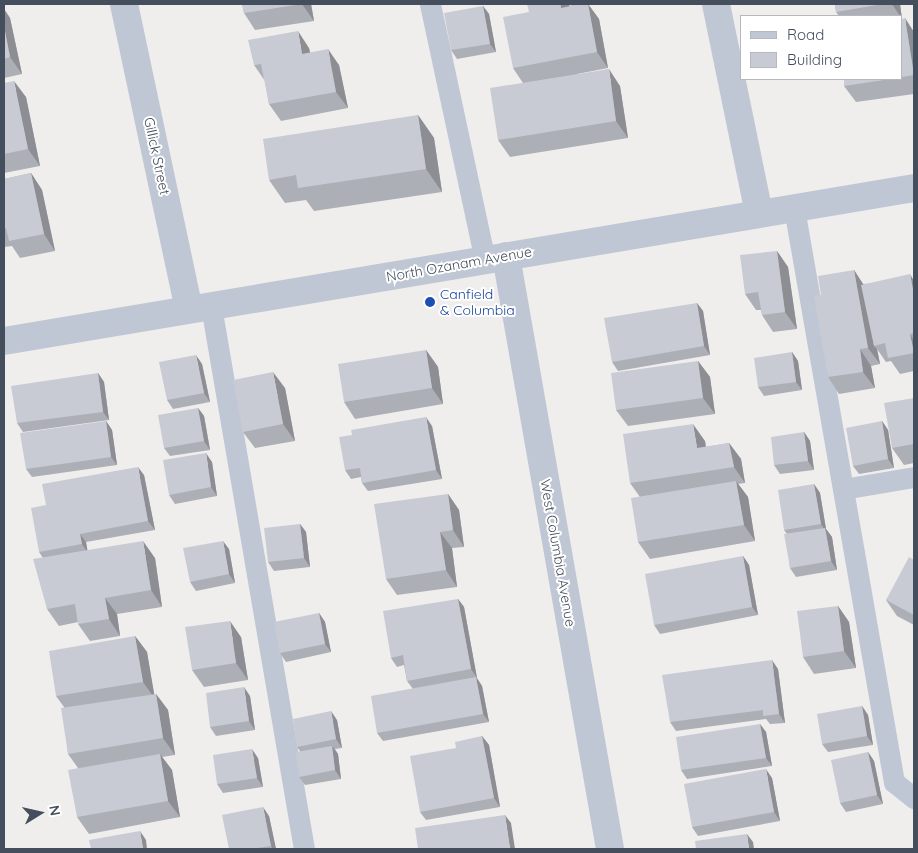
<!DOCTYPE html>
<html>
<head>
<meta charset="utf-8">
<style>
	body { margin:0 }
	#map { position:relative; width:918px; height:853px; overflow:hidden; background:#f0eeed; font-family:Quicksand,sans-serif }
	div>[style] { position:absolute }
	.service>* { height:21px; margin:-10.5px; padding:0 10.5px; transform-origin:10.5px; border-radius:10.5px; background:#c0c7d4 }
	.minor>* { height:28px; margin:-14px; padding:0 14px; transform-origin:14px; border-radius:14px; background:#c0c7d4 }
	.tertiary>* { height:28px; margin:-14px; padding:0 14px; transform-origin:14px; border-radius:14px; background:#c0c7d4 }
	.wall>* { inset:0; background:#adafb6 }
	.shaded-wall>* { inset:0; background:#8d8e94 }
	.building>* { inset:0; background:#c9cbd4 }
	.dots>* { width:14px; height:14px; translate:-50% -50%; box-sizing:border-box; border:2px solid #fff; border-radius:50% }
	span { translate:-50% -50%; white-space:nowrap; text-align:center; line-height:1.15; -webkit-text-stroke:4px #fff; paint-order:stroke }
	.street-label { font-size:14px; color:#454e5c }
	.transit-label { font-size:14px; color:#164399 }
	.left { translate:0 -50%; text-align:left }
	.frame { position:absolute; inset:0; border:5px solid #454e5c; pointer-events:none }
	.legend { position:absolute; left:740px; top:15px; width:162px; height:65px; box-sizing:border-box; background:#fff; border:1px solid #b5b8be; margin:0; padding:6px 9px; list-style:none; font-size:15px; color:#454e5c }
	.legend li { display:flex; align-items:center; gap:10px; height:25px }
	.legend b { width:25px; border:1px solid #b5b8be }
	.north { position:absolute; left:15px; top:788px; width:50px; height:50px; -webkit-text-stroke:4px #fff; paint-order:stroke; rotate:80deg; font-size:14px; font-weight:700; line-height:20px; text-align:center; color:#454e5c }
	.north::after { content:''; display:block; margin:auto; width:18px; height:22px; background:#454e5c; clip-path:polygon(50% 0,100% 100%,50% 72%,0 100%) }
</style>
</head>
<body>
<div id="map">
	<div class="service">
		<div style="left:430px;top:4px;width:262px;rotate:77.9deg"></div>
		<div style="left:794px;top:208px;width:583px;rotate:80.12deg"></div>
		<div style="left:894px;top:782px;width:26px;rotate:39deg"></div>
		<div style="left:211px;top:306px;width:551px;rotate:80.28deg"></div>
		<div style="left:843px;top:489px;width:72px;rotate:-9.6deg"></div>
	</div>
	<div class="minor">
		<div style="left:124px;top:4px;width:312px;rotate:78deg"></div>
		<div style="left:716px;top:4px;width:214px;rotate:78.4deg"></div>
		<div style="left:506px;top:256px;width:602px;rotate:80.05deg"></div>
	</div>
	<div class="tertiary">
		<div style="left:4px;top:341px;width:923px;rotate:-9.54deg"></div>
	</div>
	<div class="wall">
		<div style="clip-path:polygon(242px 4px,311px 4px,314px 21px,255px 30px,244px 13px)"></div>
		<div style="clip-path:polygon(581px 4px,588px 4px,599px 19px,608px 68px,577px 74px,620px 86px,628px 138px,510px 157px,498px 140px,523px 83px,513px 68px,529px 12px)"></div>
		<div style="clip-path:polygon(835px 4px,900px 4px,902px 19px,914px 32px,914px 94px,856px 102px,844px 86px,844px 79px,902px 79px,902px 16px,839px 16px,836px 12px)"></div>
		<div style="clip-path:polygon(483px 6px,489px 14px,496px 52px,457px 59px,451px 50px)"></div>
		<div style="clip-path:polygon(4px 9px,10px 18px,22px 74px,4px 78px)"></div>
		<div style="clip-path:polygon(309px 48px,310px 52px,339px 65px,348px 108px,281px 121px,269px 104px,265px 81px,254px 65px)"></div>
		<div style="clip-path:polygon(4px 83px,26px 97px,40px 166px,4px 173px)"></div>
		<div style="clip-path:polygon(418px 115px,434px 138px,442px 192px,314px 211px,306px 200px,285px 203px,269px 180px)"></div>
		<div style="clip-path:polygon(31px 173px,42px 190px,55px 251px,20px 258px,12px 246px,4px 247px,4px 179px)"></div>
		<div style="clip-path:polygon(777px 251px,788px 267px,797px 329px,773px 332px,762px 315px,761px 310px,756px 310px,745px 294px)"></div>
		<div style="clip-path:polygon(854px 270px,863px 284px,914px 281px,914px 371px,900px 374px,891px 361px,886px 362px,877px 349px,880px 364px,871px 366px,875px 388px,839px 394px,828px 377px,821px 295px)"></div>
		<div style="clip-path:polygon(697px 303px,703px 311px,710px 355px,618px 371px,612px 362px)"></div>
		<div style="clip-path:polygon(426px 350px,438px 367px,443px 404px,355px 419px,344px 402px)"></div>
		<div style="clip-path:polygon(792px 352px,798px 361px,802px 390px,764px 396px,758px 387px)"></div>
		<div style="clip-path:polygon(698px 361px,710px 377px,715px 414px,628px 426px,616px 410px)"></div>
		<div style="clip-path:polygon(202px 364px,210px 402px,173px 409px,167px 400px)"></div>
		<div style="clip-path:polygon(98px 373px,104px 382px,109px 420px,23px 432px,17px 423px)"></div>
		<div style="clip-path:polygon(285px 388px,295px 441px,255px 448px,243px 432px)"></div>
		<div style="clip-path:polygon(914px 398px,914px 463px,904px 465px,892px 448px)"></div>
		<div style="clip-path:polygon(198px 408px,204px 416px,210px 450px,170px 456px,164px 448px)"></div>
		<div style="clip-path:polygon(106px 421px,112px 430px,117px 465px,32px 477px,26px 469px)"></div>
		<div style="clip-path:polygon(882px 421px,888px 430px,894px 468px,859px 474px,853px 466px)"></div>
		<div style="clip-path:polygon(432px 426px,442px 479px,368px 491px,362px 483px,361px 477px,351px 479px,345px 470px)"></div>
		<div style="clip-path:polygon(804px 432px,810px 441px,814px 470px,780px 474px,774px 465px)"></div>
		<div style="clip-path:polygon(705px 441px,706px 447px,729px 443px,741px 459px,745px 483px,738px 484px,748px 497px,755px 541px,650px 559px,638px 542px,640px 497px,630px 483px)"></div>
		<div style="clip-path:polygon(212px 462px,217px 496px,175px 504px,169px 495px)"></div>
		<div style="clip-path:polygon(144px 475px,155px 530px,86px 542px,87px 551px,155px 558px,162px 607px,117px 614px,120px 636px,90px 641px,78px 624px,78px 622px,59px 626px,47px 609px,43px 558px,39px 552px,46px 505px)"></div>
		<div style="clip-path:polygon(814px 484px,820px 493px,826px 529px,832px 537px,837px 570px,796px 577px,790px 568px,787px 534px,784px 530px)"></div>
		<div style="clip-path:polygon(448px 494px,459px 510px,464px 547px,452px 548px,457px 587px,397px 595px,386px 579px)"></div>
		<div style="clip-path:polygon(300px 524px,306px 532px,310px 567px,274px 571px,268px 562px)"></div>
		<div style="clip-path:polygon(229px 549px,235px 583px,196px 591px,190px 582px)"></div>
		<div style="clip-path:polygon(743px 556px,749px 565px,758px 615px,660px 634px,654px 625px)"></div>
		<div style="clip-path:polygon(914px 560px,914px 625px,897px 616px,886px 600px)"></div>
		<div style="clip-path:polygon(458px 599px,464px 607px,477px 678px,482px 686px,489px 722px,383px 741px,377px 733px,413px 689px,407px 681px,404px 665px,397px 667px,391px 658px)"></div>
		<div style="clip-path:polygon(838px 606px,849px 622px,856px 668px,814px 674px,803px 657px)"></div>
		<div style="clip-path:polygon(319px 613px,325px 622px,331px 652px,286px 662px,280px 653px)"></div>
		<div style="clip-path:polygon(135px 636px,147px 652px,154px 694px,156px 694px,168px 710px,175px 755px,162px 757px,172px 770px,180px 817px,89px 834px,77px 817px,78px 768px,68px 754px,64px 707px,56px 696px)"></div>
		<div style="clip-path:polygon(241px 637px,248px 680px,204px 687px,192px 670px)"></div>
		<div style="clip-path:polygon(778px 669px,785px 723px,770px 724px,766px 719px,676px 731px,670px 722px)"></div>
		<div style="clip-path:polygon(250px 696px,255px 730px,216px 736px,210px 727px)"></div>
		<div style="clip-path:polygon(862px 706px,868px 715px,873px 745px,828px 752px,822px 744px)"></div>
		<div style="clip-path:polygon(337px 720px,342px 748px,335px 749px,338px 754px,341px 779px,305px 785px,299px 777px,300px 751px,297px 747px)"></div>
		<div style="clip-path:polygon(760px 724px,766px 732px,772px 766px,687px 779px,681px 770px)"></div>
		<div style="clip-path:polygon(482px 736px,489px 745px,500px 807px,426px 820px,420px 812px,456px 748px)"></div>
		<div style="clip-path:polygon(868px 752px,874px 761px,883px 804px,846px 812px,840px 803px)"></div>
		<div style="clip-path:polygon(258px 758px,263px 787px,223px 793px,217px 784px)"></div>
		<div style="clip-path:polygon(772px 778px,780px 821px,698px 836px,692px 827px)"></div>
		<div style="clip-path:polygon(269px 816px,276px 849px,229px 849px)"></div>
	</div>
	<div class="shaded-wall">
		<div style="clip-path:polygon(302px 4px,311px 4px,314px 21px)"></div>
		<div style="clip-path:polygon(560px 4px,569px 4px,572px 24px,561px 8px)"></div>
		<div style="clip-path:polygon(588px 4px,599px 19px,608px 68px,597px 52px)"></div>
		<div style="clip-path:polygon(892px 4px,900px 4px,902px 19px,902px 16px,900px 16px)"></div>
		<div style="clip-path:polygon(483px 6px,489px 14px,496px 52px,490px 44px)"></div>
		<div style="clip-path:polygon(4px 9px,10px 18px,22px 74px,10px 57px,4px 26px)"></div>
		<div style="clip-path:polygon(905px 18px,914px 32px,914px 76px,914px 75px)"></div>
		<div style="clip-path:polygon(298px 31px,309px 48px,313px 70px,302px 54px)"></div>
		<div style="clip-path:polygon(328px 49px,339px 65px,348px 108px,336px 92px)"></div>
		<div style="clip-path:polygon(609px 69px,620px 86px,628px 138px,616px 121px)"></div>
		<div style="clip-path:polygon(14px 81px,26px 97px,40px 166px,28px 149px)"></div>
		<div style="clip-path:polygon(418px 115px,434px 138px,442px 192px,426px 169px)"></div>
		<div style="clip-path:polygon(31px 173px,42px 190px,55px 251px,44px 234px)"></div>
		<div style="clip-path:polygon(777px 251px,788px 267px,797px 329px,785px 312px)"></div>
		<div style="clip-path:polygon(854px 270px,865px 287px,874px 346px,877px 349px,880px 364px,868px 348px)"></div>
		<div style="clip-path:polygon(910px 274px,914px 281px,914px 295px)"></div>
		<div style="clip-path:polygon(697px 303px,703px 311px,710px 355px,704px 346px)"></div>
		<div style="clip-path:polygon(910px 334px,914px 341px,914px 353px)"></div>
		<div style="clip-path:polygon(860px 349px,871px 366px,875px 388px,863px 372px)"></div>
		<div style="clip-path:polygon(426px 350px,438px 367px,443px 404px,432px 388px)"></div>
		<div style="clip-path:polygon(792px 352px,798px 361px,802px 390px,796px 382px)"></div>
		<div style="clip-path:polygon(196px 355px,202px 364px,210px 402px,204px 393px)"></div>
		<div style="clip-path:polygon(698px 361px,710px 377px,715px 414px,703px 398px)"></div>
		<div style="clip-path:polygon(273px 372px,285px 388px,295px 441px,283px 424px)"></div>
		<div style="clip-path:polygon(98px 373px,104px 382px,109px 420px,103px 412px)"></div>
		<div style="clip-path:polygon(198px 408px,204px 416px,210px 450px,204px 441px)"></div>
		<div style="clip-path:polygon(426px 417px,432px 426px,442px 479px,436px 470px)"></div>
		<div style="clip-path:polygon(106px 421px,112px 430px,117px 465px,111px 457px)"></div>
		<div style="clip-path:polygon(882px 421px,888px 430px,894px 468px,888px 459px)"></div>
		<div style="clip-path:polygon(693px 424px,705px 441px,708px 465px,697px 448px)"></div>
		<div style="clip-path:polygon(804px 432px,810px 441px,814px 470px,808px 461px)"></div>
		<div style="clip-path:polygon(729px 443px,741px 459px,745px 483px,734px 467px)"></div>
		<div style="clip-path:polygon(206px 453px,212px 462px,217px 496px,211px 487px)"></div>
		<div style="clip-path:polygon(138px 467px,144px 475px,155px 530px,148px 521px)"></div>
		<div style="clip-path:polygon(736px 481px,748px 497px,755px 541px,744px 525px)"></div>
		<div style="clip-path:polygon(814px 484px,820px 493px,826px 529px,832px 537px,837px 570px,831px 561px,826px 532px,821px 524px)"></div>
		<div style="clip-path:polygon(448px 494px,459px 510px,464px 547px,453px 530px)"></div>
		<div style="clip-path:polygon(300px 524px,306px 532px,310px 567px,304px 558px)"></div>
		<div style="clip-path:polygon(440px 532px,452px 548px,457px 587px,446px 570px)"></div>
		<div style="clip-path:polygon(80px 534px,86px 542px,88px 553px,82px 544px)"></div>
		<div style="clip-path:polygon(143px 541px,155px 558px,162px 607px,151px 590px)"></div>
		<div style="clip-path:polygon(223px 541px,229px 549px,235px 583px,229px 574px)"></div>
		<div style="clip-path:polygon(743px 556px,749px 565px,758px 615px,752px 607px)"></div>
		<div style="clip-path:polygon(105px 598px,117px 614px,120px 636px,109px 619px)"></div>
		<div style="clip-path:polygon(458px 599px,464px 607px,477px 678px,471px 669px)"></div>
		<div style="clip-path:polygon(838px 606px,849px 622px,856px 668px,844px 651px)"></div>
		<div style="clip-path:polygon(319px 613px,325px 622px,331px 652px,325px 644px)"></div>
		<div style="clip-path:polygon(230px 621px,241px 637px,248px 680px,236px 663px)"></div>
		<div style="clip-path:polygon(135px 636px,147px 652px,155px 699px,143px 682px)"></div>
		<div style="clip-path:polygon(772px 660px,778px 669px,785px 723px,779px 714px)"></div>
		<div style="clip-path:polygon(476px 677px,482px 686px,489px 722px,483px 714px)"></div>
		<div style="clip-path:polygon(244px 687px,250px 696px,255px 730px,249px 721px)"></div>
		<div style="clip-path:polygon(156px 694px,168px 710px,175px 755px,163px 738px)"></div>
		<div style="clip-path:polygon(862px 706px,868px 715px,873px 745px,867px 736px)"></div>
		<div style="clip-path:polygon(331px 711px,337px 720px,342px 748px,336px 739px)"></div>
		<div style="clip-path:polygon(760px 724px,766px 732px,772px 766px,766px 758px)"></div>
		<div style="clip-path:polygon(482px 736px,489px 745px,500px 807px,494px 798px)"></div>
		<div style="clip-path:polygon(332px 746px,338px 754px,341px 779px,335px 770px)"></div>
		<div style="clip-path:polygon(252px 749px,258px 758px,263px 787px,257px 778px)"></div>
		<div style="clip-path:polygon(868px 752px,874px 761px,883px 804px,877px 795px)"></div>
		<div style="clip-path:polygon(160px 754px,172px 770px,180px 817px,168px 801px)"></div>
		<div style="clip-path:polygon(766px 769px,772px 778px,780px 821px,774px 812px)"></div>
		<div style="clip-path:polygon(263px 807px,269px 816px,276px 849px,273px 849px,271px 846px)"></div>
		<div style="clip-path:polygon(505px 815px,511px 823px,515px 849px,510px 849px)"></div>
		<div style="clip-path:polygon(140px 831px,146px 840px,147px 849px,143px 849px)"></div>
		<div style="clip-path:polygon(747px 834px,753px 842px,754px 849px,749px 849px)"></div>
	</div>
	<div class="building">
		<div style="clip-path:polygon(242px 4px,302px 4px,244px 13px)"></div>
		<div style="clip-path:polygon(527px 4px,560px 4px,561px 8px,581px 4px,588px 4px,597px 52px,513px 68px,503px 17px,529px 12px)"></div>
		<div style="clip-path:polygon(835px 4px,883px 4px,836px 12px)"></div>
		<div style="clip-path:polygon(483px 6px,490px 44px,451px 50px,444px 13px)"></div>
		<div style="clip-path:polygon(905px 18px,914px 75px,902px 77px,902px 19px)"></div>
		<div style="clip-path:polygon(4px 26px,10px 57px,4px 59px)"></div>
		<div style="clip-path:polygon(298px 31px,302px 54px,328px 49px,336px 92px,269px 104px,261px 64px,254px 65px,248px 40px)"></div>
		<div style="clip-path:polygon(609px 69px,616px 121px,498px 140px,490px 88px)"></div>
		<div style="clip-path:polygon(844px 79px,891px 79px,844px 86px)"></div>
		<div style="clip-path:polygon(14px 81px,28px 149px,4px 154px,4px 83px)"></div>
		<div style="clip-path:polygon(418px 115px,426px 169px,298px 188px,296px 175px,269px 180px,263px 139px)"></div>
		<div style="clip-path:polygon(31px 173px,44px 234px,9px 241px,6px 228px,4px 228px,4px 179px)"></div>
		<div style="clip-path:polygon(777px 251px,785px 312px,762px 315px,758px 292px,745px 294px,740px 255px)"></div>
		<div style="clip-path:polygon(854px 270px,868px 348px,860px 349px,863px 372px,828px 377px,814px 296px,821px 295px,818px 276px)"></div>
		<div style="clip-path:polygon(910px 274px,914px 295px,914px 333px,910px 334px,914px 353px,888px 358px,885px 343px,874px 346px,861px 285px)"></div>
		<div style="clip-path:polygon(697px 303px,704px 346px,612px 362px,604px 318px)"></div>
		<div style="clip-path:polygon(426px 350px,432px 388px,344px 402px,338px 364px)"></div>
		<div style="clip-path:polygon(792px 352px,796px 382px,758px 387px,754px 358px)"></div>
		<div style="clip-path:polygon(196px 355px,204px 393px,167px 400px,159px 362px)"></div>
		<div style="clip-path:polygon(698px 361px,703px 398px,616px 410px,611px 373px)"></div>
		<div style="clip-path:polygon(273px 372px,283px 424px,243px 432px,233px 380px)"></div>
		<div style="clip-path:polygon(98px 373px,103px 412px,17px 423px,11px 386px)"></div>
		<div style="clip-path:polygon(914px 398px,914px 444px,892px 448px,884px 403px)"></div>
		<div style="clip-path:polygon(198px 408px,204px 441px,164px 448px,158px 415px)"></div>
		<div style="clip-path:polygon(426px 417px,436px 470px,362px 483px,360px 468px,345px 470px,339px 437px,352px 435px,351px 430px)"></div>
		<div style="clip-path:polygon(106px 421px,111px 457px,26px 469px,20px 433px)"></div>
		<div style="clip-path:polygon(882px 421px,888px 459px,853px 466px,846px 428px)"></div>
		<div style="clip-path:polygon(693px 424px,697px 448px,729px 443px,734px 467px,630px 483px,623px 434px)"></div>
		<div style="clip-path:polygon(804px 432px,808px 461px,774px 465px,771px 437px)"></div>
		<div style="clip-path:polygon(206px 453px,211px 487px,169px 495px,163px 460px)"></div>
		<div style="clip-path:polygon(138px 467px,148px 521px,80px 534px,82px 544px,39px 552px,31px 508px,46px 505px,42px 484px)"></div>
		<div style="clip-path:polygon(736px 481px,744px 525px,638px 542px,631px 498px)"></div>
		<div style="clip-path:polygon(814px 484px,821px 524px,784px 530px,778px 490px)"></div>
		<div style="clip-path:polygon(448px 494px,453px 530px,440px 532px,446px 570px,386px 579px,374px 504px)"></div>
		<div style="clip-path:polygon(300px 524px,304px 558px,268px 562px,264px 528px)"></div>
		<div style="clip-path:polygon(825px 528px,831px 561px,790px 568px,784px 534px)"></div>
		<div style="clip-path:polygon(143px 541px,151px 590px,105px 598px,109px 619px,78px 624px,75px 604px,47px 609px,33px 559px)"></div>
		<div style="clip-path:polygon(223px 541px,229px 574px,190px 582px,183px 548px)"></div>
		<div style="clip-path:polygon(743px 556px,752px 607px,654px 625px,645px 574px)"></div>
		<div style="clip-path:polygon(909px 557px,914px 560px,914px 615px,886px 600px)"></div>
		<div style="clip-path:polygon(458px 599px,471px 669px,407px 681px,403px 655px,391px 658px,383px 611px)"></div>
		<div style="clip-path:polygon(838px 606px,844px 651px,803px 657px,797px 611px)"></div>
		<div style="clip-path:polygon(319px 613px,325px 644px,280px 653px,274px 622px)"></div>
		<div style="clip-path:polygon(230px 621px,236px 663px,192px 670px,185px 627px)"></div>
		<div style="clip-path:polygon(135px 636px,143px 682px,56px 696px,49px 651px)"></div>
		<div style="clip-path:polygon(772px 660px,779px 714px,763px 716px,763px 710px,670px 722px,662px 675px)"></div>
		<div style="clip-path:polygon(476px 677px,483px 714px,377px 733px,371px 696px)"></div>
		<div style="clip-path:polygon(244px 687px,249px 721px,210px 727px,206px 693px)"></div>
		<div style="clip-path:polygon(156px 694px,163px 738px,68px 754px,61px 708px)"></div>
		<div style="clip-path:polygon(862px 706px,867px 736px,822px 744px,817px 714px)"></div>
		<div style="clip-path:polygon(331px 711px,336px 739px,297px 747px,293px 719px)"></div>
		<div style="clip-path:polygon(760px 724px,766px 758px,681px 770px,676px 737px)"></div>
		<div style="clip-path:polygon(482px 736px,494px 798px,420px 812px,410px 756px,456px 748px,455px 742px)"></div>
		<div style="clip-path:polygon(332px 746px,335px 770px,299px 777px,296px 752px)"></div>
		<div style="clip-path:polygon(252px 749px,257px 778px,217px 784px,213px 755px)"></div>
		<div style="clip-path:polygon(868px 752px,877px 795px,840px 803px,831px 760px)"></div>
		<div style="clip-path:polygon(160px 754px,168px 801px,77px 817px,68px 770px)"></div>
		<div style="clip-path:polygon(766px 769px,774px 812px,692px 827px,684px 784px)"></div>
		<div style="clip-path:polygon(263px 807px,271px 846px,251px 849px,229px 849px,222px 815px)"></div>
		<div style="clip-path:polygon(505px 815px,510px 849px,418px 849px,415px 828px)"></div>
		<div style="clip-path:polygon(140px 831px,143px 849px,91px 849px,89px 840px)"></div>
		<div style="clip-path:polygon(747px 834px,749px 849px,696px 849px,695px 841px)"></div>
	</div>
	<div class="dots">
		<div style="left:430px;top:302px;background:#1a4fb4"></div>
	</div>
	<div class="street-label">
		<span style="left:157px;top:156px;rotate:78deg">Gillick Street</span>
		<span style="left:459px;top:264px;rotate:-10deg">North Ozanam Avenue</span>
		<span style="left:558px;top:553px;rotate:80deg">West Columbia Avenue</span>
	</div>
	<div class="transit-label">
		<span class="left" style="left:440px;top:302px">Canfield<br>&amp; Columbia</span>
	</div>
	<div class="frame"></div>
	<ul class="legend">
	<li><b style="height:6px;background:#c0c7d4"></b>Road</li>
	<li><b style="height:14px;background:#c9cbd4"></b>Building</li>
	</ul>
	<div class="north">N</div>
</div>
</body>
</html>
